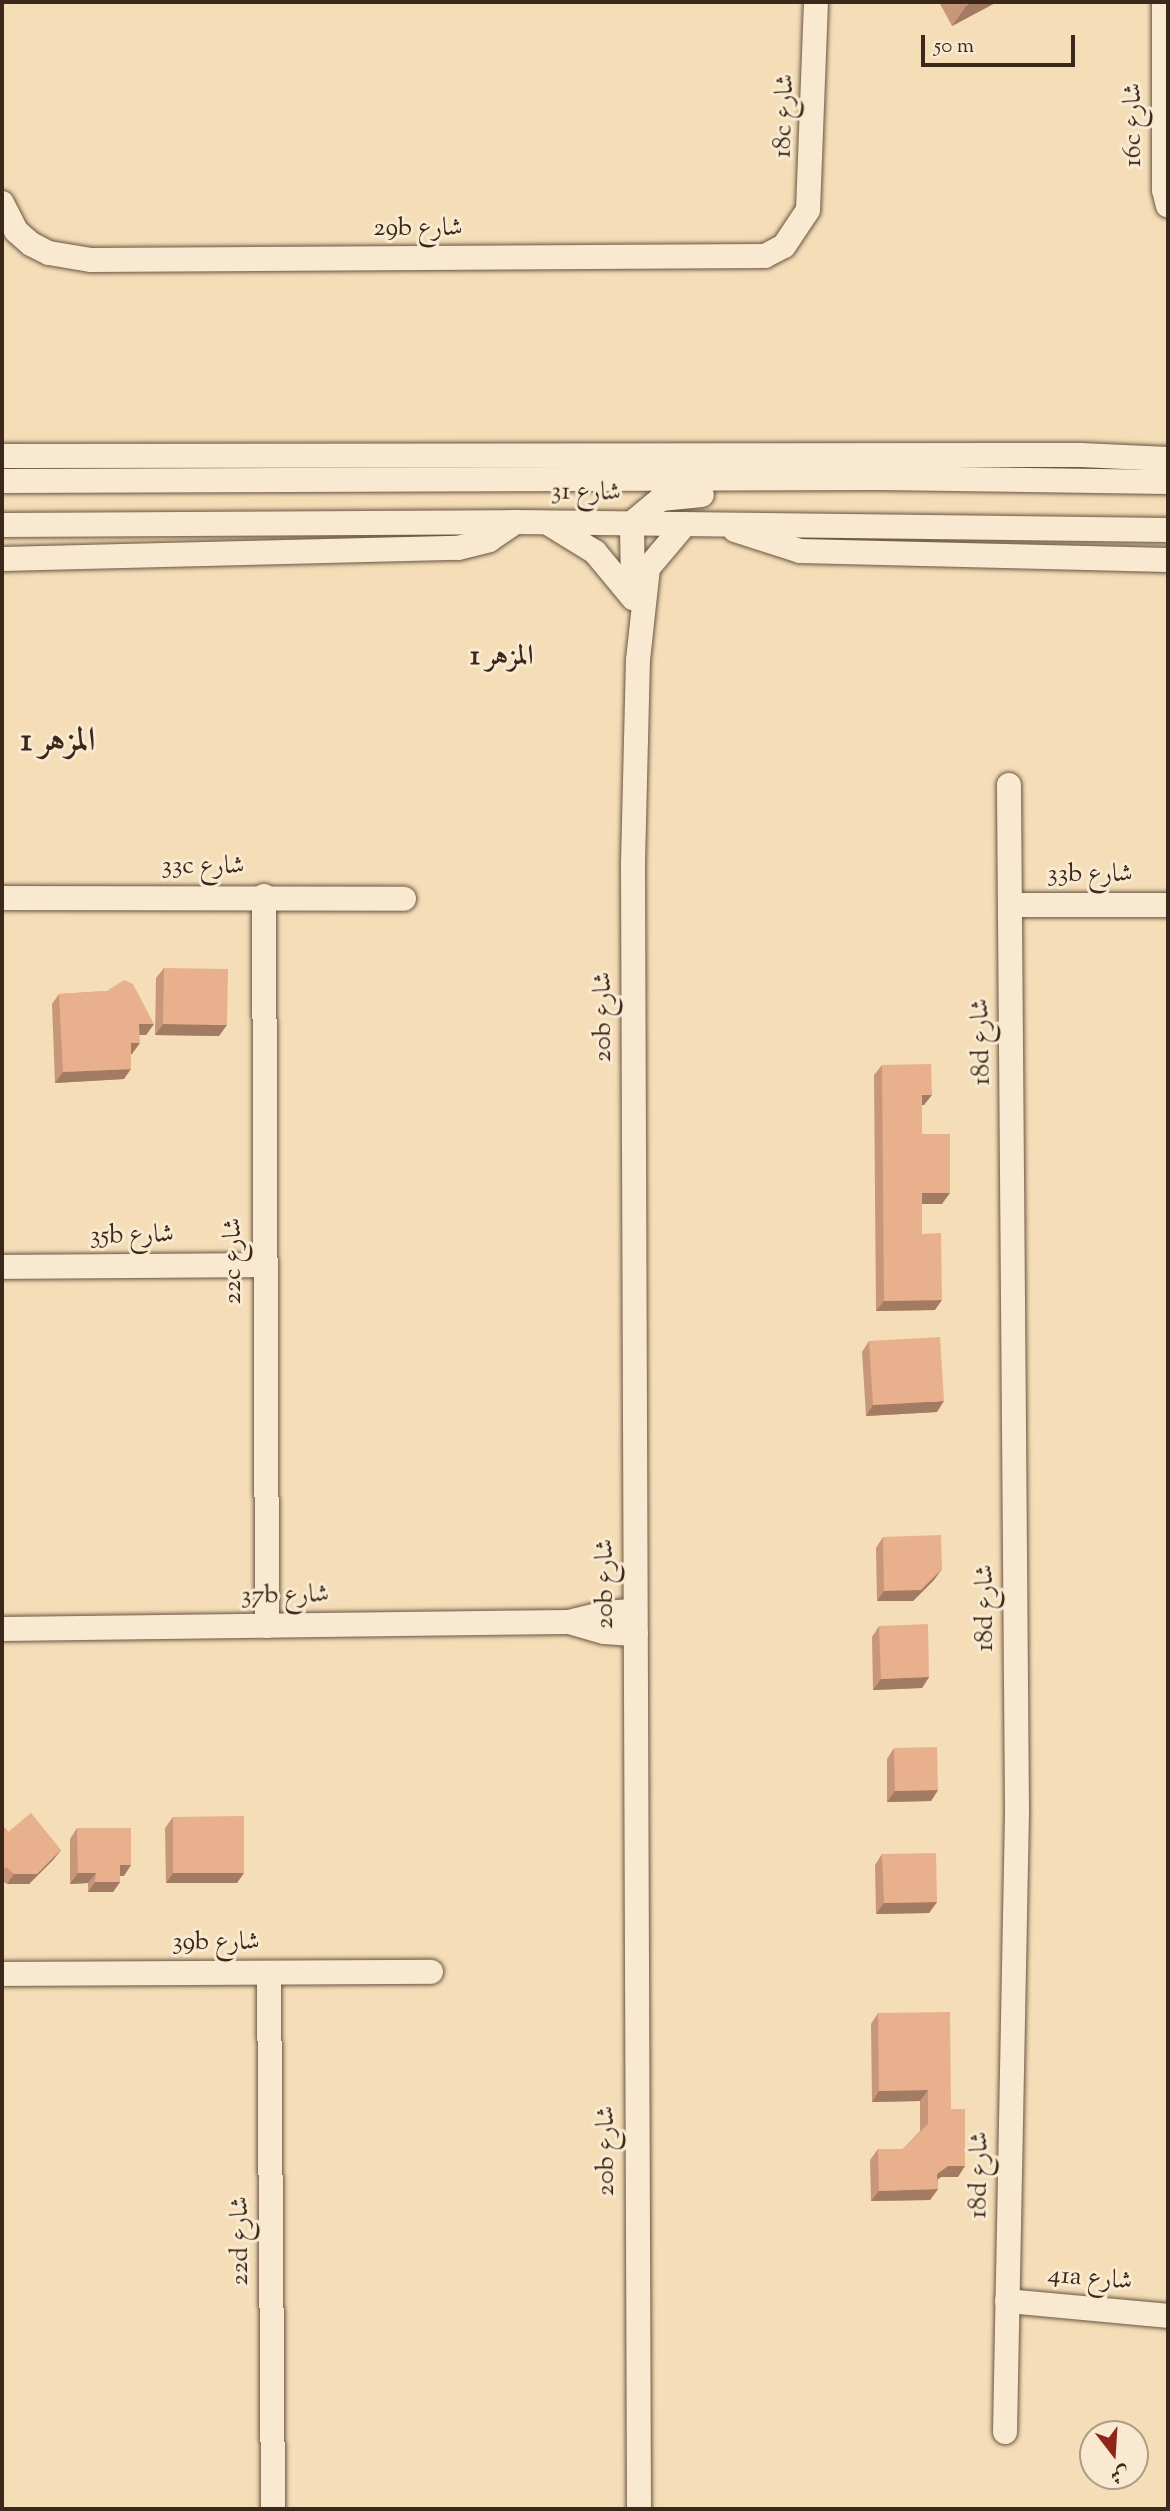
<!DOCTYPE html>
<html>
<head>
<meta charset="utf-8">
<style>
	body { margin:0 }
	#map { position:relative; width:1170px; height:2511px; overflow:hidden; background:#f4ddb7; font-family:"Sorts Mill Goudy",Amiri,serif }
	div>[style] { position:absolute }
	.roads { filter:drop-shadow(0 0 2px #695542) drop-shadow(0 0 2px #695542) }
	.minor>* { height:24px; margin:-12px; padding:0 12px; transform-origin:12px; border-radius:12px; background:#f8e9d0 }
	.wall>* { inset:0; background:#c8977a }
	.shaded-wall>* { inset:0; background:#a37b63 }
	.building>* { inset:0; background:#e9b08e }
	span { translate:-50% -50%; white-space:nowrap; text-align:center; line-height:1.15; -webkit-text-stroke:6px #f8e9d0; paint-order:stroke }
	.street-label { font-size:26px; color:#3b281b }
	.neighbourhood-label { font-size:28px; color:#3b281b; font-weight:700 }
	.district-label { font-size:33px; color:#3b281b; font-weight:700 }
	.frame { position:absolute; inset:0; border:4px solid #3b281b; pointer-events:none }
	.north { position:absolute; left:1079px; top:2420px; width:70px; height:70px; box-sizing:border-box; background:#f8e9d0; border:2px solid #ac9c88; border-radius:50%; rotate:163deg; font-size:19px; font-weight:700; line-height:28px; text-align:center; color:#3b281b }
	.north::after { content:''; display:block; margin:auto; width:24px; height:32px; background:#8f2418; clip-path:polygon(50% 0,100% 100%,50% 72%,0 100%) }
	.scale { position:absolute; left:921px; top:35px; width:154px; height:32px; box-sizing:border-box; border:4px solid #3b281b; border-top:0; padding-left:9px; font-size:21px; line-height:24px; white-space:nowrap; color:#3b281b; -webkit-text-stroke:5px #f8e9d0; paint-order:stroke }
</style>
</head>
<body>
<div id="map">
	<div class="roads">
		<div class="minor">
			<div style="left:1164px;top:2px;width:188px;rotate:90deg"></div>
			<div style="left:1164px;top:190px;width:16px;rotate:76deg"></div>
			<div style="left:2px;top:203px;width:31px;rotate:63deg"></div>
			<div style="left:16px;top:231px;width:20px;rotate:41deg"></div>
			<div style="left:31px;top:244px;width:20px;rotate:27deg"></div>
			<div style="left:49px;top:253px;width:43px;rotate:9.5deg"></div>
			<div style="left:91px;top:260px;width:674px;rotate:-0.34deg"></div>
			<div style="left:765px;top:256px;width:21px;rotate:-28deg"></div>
			<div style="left:784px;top:246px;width:43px;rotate:-56.3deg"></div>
			<div style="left:808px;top:210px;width:208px;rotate:-87.8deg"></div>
			<div style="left:2px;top:456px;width:1079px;rotate:-0.05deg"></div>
			<div style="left:1081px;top:455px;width:87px;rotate:2.6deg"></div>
			<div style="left:2px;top:481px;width:877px;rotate:-0.2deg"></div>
			<div style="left:879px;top:478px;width:289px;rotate:0.8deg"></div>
			<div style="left:632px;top:523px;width:38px;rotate:-40deg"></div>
			<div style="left:661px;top:499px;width:41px;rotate:-5.6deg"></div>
			<div style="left:632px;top:523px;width:70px;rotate:89.2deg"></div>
			<div style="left:2px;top:525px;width:514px;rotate:-0.33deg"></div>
			<div style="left:516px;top:522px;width:652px;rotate:0.7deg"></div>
			<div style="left:551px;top:525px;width:52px;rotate:31.5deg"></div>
			<div style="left:595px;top:552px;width:60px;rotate:50.4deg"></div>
			<div style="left:735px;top:530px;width:68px;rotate:17.9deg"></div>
			<div style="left:800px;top:551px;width:368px;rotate:1.4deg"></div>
			<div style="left:2px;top:559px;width:456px;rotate:-1.4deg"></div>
			<div style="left:458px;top:548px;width:32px;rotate:-14deg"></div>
			<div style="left:489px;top:540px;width:32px;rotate:-34deg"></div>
			<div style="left:264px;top:896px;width:730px;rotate:89.76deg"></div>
			<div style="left:2px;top:898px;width:402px;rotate:0.1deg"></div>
			<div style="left:1011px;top:905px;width:157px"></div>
			<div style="left:2px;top:1267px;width:261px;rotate:-0.4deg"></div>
			<div style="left:569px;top:1622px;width:36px;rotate:16deg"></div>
			<div style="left:604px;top:1632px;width:32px;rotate:4deg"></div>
			<div style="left:2px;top:1629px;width:567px;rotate:-0.71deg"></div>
			<div style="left:569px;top:1622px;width:36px;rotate:-14deg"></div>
			<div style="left:604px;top:1613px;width:31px;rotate:-4deg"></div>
			<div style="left:269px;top:1973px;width:536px;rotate:89.57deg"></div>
			<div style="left:2px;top:1974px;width:429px;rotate:-0.3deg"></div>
			<div style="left:1007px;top:2301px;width:162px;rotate:5.3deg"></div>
			<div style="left:1005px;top:2432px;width:622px;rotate:-88.89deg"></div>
			<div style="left:1017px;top:1810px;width:1025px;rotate:-90.45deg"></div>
			<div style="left:639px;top:2509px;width:1646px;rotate:-90.21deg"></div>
			<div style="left:633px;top:863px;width:203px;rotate:-88.6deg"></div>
			<div style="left:638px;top:660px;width:93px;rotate:-83.8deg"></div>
			<div style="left:648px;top:568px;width:57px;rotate:-49.9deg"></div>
		</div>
	</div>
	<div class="wall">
		<div style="clip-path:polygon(939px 2px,997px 2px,952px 26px)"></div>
		<div style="clip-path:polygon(164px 968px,219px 1036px,155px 1035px,156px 978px)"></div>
		<div style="clip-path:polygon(107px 991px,154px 1024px,146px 1035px,139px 1035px,132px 1054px,131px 1054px,124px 1079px,55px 1083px,52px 1004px,59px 994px)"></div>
		<div style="clip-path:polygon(882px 1065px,924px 1105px,922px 1105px,922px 1134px,942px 1204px,922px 1204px,922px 1234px,935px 1310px,876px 1311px,874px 1075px)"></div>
		<div style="clip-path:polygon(869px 1341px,937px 1412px,866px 1416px,862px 1352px)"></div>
		<div style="clip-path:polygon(883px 1537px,934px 1580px,913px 1601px,877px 1601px,876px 1548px)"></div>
		<div style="clip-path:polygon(879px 1626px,929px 1677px,922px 1688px,873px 1690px,872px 1637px)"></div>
		<div style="clip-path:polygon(894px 1748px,938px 1790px,931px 1801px,887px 1802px,887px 1759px)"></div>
		<div style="clip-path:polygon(173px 1817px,237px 1883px,166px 1883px,165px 1828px)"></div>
		<div style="clip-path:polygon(2px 1824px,8px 1832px,61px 1850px,53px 1860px,29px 1884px,7px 1884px,2px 1881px)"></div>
		<div style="clip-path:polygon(77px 1828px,124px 1876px,120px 1876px,120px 1882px,113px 1892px,88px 1892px,88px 1883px,70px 1884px,70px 1839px)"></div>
		<div style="clip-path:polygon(882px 1854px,937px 1902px,929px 1913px,876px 1914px,875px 1865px)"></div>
		<div style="clip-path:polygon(878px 2013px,951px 2109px,958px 2177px,941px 2177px,938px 2179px,938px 2189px,930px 2200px,871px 2201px,870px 2160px,878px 2149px,903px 2149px,920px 2131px,920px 2101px,872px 2102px,871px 2024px)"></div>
	</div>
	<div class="shaded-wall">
		<div style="clip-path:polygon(973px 2px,997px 2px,952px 26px,967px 5px)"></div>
		<div style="clip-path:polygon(139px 1024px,154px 1024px,146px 1035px,131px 1035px)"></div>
		<div style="clip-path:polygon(163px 1024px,227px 1025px,219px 1036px,155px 1035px)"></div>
		<div style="clip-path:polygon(131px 1043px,140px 1043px,132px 1054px,123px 1054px)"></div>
		<div style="clip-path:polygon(131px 1069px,124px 1079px,55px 1083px,63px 1072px)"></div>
		<div style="clip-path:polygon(922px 1095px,932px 1095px,924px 1105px,914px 1105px)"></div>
		<div style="clip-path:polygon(922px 1193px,950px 1193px,942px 1204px,915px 1204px)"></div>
		<div style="clip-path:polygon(942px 1300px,935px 1310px,876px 1311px,884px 1301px)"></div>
		<div style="clip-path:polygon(944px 1401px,937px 1412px,866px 1416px,873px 1405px)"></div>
		<div style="clip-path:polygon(942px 1569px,934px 1580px,913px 1601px,877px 1601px,884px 1591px)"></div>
		<div style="clip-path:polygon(929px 1677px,922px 1688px,873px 1690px,881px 1679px)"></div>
		<div style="clip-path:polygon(938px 1790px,931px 1801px,887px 1802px,895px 1791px)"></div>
		<div style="clip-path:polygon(61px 1850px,53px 1860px,29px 1884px,7px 1884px,14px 1874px)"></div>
		<div style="clip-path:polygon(120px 1865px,131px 1865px,124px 1876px,113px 1876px)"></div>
		<div style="clip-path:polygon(78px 1873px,96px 1873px,88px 1883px,70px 1884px)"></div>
		<div style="clip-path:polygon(173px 1873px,244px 1873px,237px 1883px,166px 1883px)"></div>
		<div style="clip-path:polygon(95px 1882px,120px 1882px,113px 1892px,88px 1892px)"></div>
		<div style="clip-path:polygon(937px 1902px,929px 1913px,876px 1914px,884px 1903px)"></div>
		<div style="clip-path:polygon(928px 2090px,920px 2101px,872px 2102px,879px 2091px)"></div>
		<div style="clip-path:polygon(948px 2166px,965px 2166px,958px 2177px,941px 2177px,930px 2185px,937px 2174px)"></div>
		<div style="clip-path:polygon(938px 2189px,930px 2200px,871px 2201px,879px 2191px)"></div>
	</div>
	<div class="building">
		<div style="clip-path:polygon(965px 2px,973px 2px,967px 5px)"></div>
		<div style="clip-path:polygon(164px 968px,228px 969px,227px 1025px,163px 1024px)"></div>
		<div style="clip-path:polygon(124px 980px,133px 984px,154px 1024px,139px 1024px,140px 1043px,131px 1043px,131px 1069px,63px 1072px,59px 994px,107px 991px)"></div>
		<div style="clip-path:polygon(931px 1064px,932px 1095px,922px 1095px,922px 1134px,950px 1134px,950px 1193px,922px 1193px,922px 1234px,941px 1233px,942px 1300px,884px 1301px,882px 1065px)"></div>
		<div style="clip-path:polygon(940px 1337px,944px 1401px,873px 1405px,869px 1341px)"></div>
		<div style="clip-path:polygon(941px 1535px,942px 1569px,921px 1590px,884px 1591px,883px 1537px)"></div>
		<div style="clip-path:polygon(928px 1624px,929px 1677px,881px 1679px,879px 1626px)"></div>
		<div style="clip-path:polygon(937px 1747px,938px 1790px,895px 1791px,894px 1748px)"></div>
		<div style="clip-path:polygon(31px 1813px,61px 1850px,37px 1874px,14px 1874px,6px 1867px,2px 1870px,2px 1824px,8px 1832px)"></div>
		<div style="clip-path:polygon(244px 1816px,244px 1873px,173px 1873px,173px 1817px)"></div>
		<div style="clip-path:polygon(77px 1828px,131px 1828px,131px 1865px,120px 1865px,120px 1882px,95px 1882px,96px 1873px,78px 1873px)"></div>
		<div style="clip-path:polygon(936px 1853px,937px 1902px,884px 1903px,882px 1854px)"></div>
		<div style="clip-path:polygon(950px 2012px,951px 2109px,965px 2109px,965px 2166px,948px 2166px,937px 2174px,938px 2189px,879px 2191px,878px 2149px,903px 2149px,928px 2124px,928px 2090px,879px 2091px,878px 2013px)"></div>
	</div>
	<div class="street-label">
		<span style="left:785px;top:116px;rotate:-88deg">18c شارع</span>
		<span style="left:1134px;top:125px;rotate:-90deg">16c شارع</span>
		<span style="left:418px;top:229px">29b شارع</span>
		<span style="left:586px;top:493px;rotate:1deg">شارع 31</span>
		<span style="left:203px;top:867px">33c شارع</span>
		<span style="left:1090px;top:875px">33b شارع</span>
		<span style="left:604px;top:1017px;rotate:-90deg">20b شارع</span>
		<span style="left:982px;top:1042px;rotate:-91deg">18d شارع</span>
		<span style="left:132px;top:1236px;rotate:-1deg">35b شارع</span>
		<span style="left:234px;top:1261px;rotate:-90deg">22c شارع</span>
		<span style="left:606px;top:1584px;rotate:-90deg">20b شارع</span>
		<span style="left:285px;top:1596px;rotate:-1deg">37b شارع</span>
		<span style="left:986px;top:1608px;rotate:-90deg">18d شارع</span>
		<span style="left:216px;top:1943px">39b شارع</span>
		<span style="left:607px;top:2151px;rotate:-90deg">20b شارع</span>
		<span style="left:980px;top:2175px;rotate:-89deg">18d شارع</span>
		<span style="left:241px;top:2241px;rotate:-90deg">22d شارع</span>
		<span style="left:1090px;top:2279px;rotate:5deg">41a شارع</span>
	</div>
	<div class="neighbourhood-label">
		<span style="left:502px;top:657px">المزهر 1</span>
	</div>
	<div class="district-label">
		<span style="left:58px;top:743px">المزهر 1</span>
	</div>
	<div class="frame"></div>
	<div class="north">ش</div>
	<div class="scale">50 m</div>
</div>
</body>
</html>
